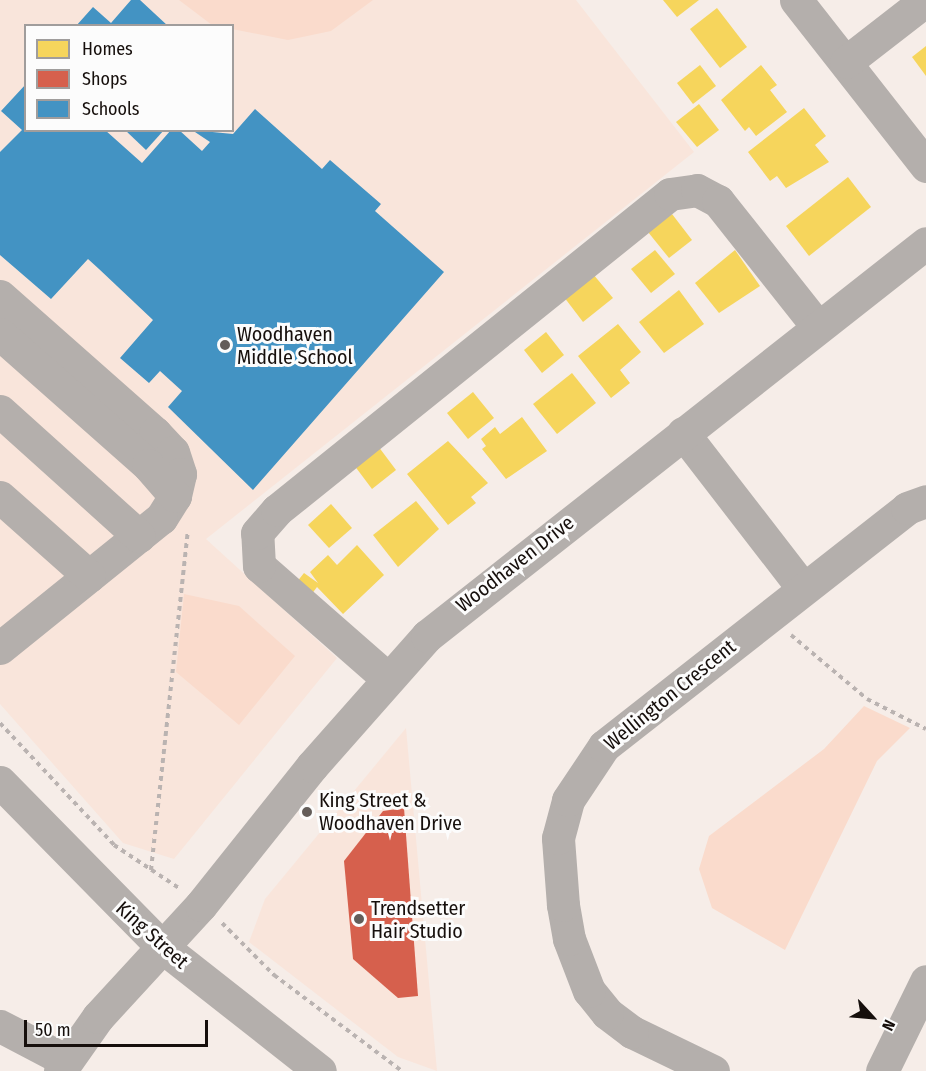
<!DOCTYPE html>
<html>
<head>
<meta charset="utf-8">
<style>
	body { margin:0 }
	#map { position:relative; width:926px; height:1071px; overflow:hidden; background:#f6ede8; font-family:"Fira Sans Condensed",sans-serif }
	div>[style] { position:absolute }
	.built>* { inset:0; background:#f9e5db }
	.green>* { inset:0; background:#fadbcc }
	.homes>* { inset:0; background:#f6d55c }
	.shops>* { inset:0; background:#d6604d }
	.schools>* { inset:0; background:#4393c3 }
	.path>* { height:4px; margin-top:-2px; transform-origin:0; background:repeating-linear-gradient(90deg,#bab3b1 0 4.5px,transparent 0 9px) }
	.minor>* { height:33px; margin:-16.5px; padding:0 16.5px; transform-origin:16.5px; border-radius:16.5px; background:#b4afac }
	.dots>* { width:16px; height:16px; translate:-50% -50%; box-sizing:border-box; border:3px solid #fcfcfc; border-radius:50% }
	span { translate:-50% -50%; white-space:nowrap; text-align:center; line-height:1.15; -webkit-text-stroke:6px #fcfcfc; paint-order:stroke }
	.poi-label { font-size:20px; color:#160f0c }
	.left { translate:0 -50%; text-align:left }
	.street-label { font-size:20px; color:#160f0c }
	.legend { position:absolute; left:24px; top:24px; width:210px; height:108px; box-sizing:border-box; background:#fcfcfc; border:2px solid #a09d9c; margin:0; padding:8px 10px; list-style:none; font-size:18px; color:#160f0c }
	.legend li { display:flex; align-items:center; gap:12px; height:30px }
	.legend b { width:30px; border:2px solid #a09d9c }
	.north { position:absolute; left:842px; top:987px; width:60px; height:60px; -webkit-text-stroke:4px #fcfcfc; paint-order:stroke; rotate:116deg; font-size:16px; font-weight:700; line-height:24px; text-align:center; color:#160f0c }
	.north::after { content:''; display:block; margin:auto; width:21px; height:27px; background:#160f0c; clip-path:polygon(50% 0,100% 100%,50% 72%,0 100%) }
	.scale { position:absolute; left:24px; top:1020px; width:184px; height:27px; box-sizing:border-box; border:3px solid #160f0c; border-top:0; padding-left:8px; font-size:18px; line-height:21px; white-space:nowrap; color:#160f0c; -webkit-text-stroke:4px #fcfcfc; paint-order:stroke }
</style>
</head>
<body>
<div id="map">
	<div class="built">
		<div style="clip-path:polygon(evenodd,0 0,576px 0,694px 152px,206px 539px,337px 658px,174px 859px,123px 843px,0 704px,0 0,26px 26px,232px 26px,232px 130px,26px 130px,26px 26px)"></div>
		<div style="clip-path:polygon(406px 728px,437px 1071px,398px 1057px,249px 942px,265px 899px)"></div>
	</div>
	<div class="green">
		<div style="clip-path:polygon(179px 0,373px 0,331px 31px,288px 40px,212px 25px)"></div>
		<div style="clip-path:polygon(184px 594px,239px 606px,295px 656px,239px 725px,176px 672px)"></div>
		<div style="clip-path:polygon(864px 706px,910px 728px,877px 761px,785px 950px,712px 908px,699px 869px,709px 836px,824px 749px)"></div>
	</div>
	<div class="homes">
		<div style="clip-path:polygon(663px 0,699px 0,677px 17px)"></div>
		<div style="clip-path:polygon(717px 8px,747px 47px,720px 68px,690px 29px)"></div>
		<div style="clip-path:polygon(926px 46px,926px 76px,912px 57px)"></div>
		<div style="clip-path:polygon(700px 65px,716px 86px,693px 104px,677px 83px)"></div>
		<div style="clip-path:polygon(761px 65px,777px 85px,770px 90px,787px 112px,756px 136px,749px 127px,745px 131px,721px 100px)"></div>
		<div style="clip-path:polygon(699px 104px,719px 130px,697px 147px,676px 122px)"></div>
		<div style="clip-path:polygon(804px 108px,826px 136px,815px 145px,829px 162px,786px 188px,777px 176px,770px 181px,748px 152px)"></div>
		<div style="clip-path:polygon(848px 177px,871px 207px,809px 256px,786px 226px)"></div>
		<div style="clip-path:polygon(672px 214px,692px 240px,669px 258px,648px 232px)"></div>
		<div style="clip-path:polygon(655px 250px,675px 274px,651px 293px,631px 269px)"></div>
		<div style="clip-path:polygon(735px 250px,760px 286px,719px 313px,695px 283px)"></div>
		<div style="clip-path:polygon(593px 274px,613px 298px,583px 322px,564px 297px)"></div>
		<div style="clip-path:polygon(679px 290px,704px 324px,664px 353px,639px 322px)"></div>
		<div style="clip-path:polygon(618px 324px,641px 352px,620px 370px,630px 383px,611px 398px,578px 356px)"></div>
		<div style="clip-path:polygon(546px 332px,564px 355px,542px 373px,524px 350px)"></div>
		<div style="clip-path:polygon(572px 373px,596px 403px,557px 434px,533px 404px)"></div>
		<div style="clip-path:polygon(473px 392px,494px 418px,468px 439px,447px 413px)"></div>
		<div style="clip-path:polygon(522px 417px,547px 451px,506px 479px,482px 449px,486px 446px,481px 439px,495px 427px,500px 434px)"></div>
		<div style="clip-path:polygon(448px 441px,488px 483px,471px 497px,476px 503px,448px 525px,407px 474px)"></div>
		<div style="clip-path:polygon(378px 446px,396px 470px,372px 489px,354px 465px)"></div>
		<div style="clip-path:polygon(416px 501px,439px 529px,398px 567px,373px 535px)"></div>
		<div style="clip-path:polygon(331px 504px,352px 528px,329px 548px,308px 525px)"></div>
		<div style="clip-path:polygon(357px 545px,384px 575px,343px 614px,317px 587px,311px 595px,296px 583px,304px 573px,318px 583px,310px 572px,328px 555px,337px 565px)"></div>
	</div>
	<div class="shops">
		<div style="clip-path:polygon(404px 808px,418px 996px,398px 998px,353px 959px,344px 861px,383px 811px)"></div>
	</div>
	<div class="schools">
		<div style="clip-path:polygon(131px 0,140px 0,168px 26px,76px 26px,93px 7px,111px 23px)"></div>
		<div style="clip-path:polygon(26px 84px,26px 130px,105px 130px,142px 163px,171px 130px,179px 130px,202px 151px,210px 142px,192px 130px,233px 134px,255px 109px,322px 169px,330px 160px,381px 204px,375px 211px,444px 272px,253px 490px,168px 407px,182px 391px,160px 371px,149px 383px,120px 358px,153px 320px,99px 269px,88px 259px,51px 299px,0 255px,0 152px,22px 130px,1px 111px)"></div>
		<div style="clip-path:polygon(125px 130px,164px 130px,146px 150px)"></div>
	</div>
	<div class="path">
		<div style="left:791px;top:635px;width:99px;rotate:40.1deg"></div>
		<div style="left:867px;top:699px;width:66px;rotate:27deg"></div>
		<div style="left:0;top:723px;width:167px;rotate:46.9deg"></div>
		<div style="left:114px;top:845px;width:78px;rotate:33.5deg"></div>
		<div style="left:151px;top:870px;width:340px;rotate:-83.8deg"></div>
		<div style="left:222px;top:923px;width:74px;rotate:45deg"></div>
		<div style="left:274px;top:975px;width:160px;rotate:36.9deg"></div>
	</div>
	<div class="minor">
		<div style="left:796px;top:0;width:211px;rotate:51.9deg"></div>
		<div style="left:846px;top:62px;width:101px;rotate:-37.8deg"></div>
		<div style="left:0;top:296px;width:207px;rotate:41.5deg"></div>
		<div style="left:155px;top:433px;width:26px;rotate:47deg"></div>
		<div style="left:173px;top:452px;width:23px;rotate:72deg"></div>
		<div style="left:180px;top:474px;width:23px;rotate:103deg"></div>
		<div style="left:175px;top:496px;width:26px;rotate:122deg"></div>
		<div style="left:161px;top:518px;width:207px;rotate:141.1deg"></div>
		<div style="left:0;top:334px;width:198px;rotate:41.5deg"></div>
		<div style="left:148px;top:465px;width:41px;rotate:48.9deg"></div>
		<div style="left:0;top:411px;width:187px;rotate:42deg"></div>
		<div style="left:683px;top:433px;width:196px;rotate:52.3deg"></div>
		<div style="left:0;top:497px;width:119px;rotate:41.6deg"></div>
		<div style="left:387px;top:678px;width:170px;rotate:-138.8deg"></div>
		<div style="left:259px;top:566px;width:33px;rotate:-93deg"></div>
		<div style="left:257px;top:533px;width:30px;rotate:-49deg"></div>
		<div style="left:277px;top:510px;width:504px;rotate:-38.8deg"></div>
		<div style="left:670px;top:194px;width:27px;rotate:-8deg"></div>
		<div style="left:697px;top:190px;width:24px;rotate:28deg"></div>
		<div style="left:718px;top:201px;width:161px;rotate:51.6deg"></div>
		<div style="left:0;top:782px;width:230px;rotate:45.5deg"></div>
		<div style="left:161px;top:946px;width:202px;rotate:38.2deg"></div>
		<div style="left:0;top:1026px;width:73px;rotate:27.6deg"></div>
		<div style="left:60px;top:1071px;width:66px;rotate:-54.9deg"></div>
		<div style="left:98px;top:1017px;width:152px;rotate:-47.4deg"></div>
		<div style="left:201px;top:905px;width:178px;rotate:-51.4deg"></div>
		<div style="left:312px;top:766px;width:174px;rotate:-48.5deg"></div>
		<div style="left:427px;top:636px;width:635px;rotate:-38.22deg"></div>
		<div style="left:713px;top:1071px;width:90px;rotate:-154.3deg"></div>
		<div style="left:632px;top:1032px;width:31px;rotate:-143deg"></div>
		<div style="left:607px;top:1013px;width:28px;rotate:-129deg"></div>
		<div style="left:589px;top:991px;width:56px;rotate:-111deg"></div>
		<div style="left:569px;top:939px;width:35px;rotate:-100deg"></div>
		<div style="left:563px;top:905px;width:67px;rotate:-94.3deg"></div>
		<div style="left:558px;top:838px;width:39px;rotate:-75deg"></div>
		<div style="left:568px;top:800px;width:65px;rotate:-56.3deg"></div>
		<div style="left:604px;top:746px;width:385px;rotate:-38.1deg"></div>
		<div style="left:907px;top:508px;width:20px;rotate:-20deg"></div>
		<div style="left:882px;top:1071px;width:100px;rotate:-63.9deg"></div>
	</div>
	<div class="dots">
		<div style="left:225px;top:345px;background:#645d59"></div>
		<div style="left:307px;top:812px;background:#645d59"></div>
		<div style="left:359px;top:919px;background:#645d59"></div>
	</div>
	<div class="poi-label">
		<span class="left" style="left:237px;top:346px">Woodhaven<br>Middle School</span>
		<span class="left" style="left:319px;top:812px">King Street &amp;<br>Woodhaven Drive</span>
		<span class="left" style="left:371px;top:920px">Trendsetter<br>Hair Studio</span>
	</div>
	<div class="street-label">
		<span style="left:515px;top:564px;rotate:-38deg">Woodhaven Drive</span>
		<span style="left:670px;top:695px;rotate:-39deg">Wellington Crescent</span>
		<span style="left:152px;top:935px;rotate:42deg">King Street</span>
	</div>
	<ul class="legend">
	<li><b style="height:16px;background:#f6d55c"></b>Homes</li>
	<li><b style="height:16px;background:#d6604d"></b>Shops</li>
	<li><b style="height:16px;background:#4393c3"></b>Schools</li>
	</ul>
	<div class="north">N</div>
	<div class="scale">50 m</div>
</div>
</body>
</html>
